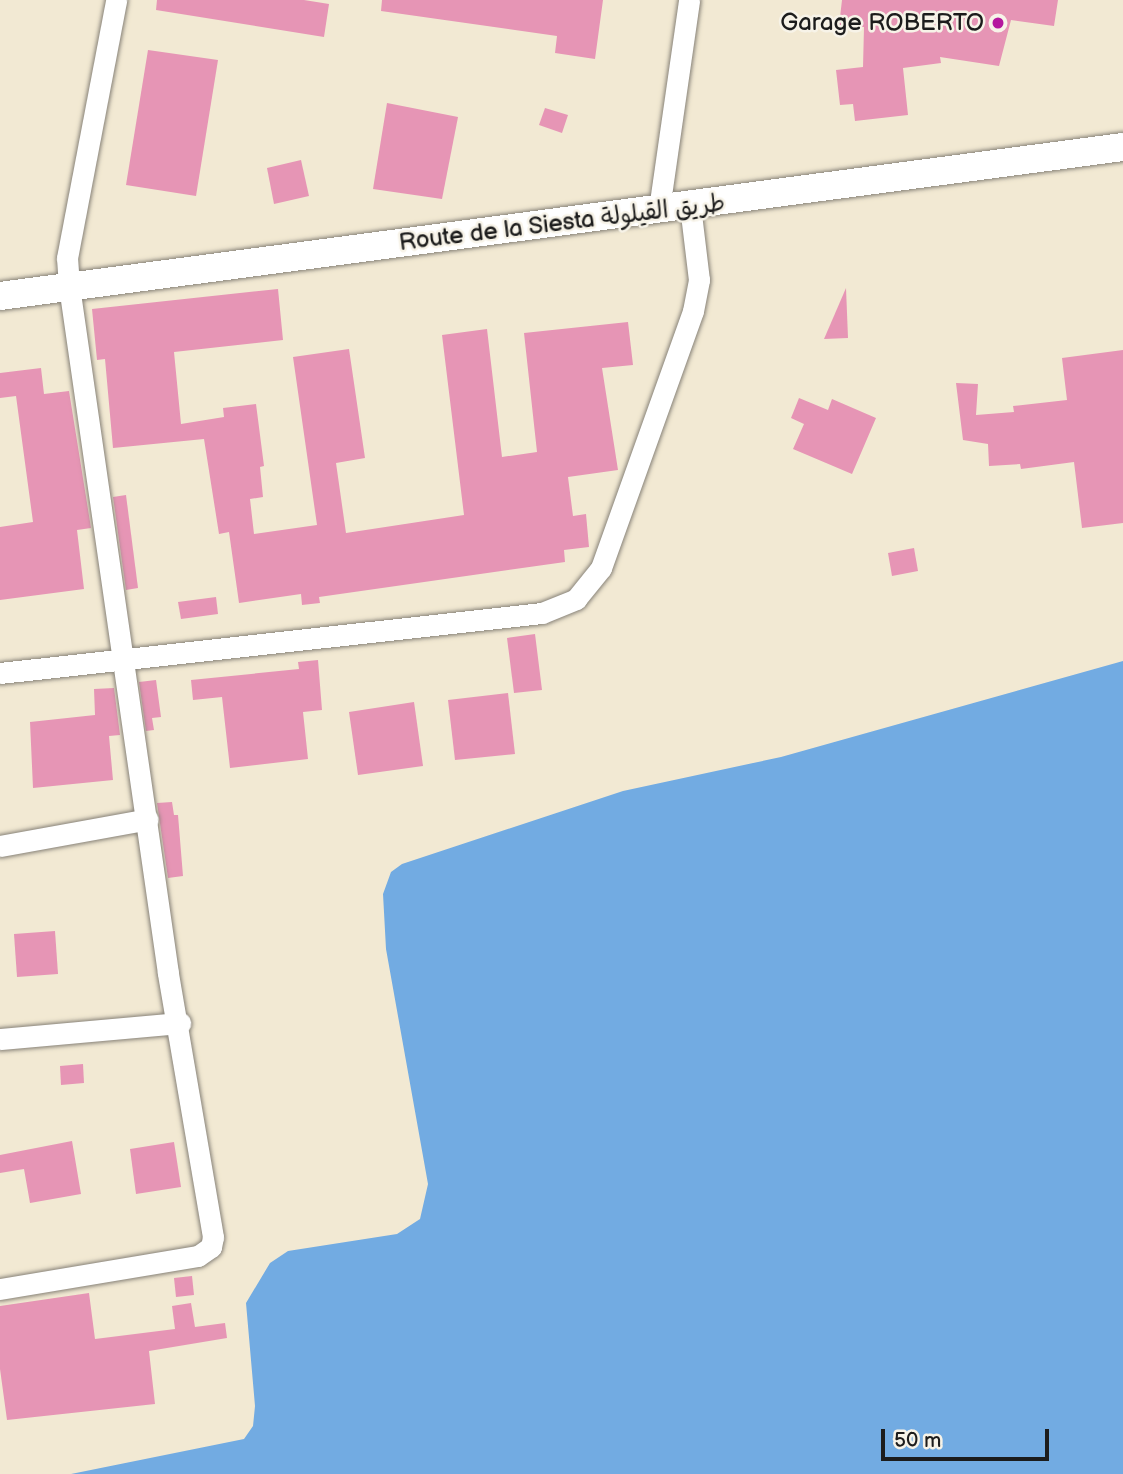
<!DOCTYPE html>
<html>
<head>
<meta charset="utf-8">
<style>
	body { margin:0 }
	#map { position:relative; width:1123px; height:1474px; overflow:hidden; background:#f2e9d3; font-family:"Balsamiq Sans","Playpen Sans Arabic",sans-serif }
	div>[style] { position:absolute }
	.water>* { inset:0; background:#72abe2 }
	.building>* { inset:0; background:#e695b5 }
	.roads { filter:drop-shadow(0 0 2px #878278) drop-shadow(0 0 2px #878278) }
	.minor>* { height:21px; margin:-10.5px; padding:0 10.5px; transform-origin:10.5px; border-radius:10.5px; background:#fff }
	.major>* { height:28px; margin:-14px; padding:0 14px; transform-origin:14px; border-radius:14px; background:#fff }
	.dots>* { width:19px; height:19px; translate:-50% -50%; box-sizing:border-box; border:4px solid #f7f3e8; border-radius:50% }
	span { translate:-50% -50%; white-space:nowrap; text-align:center; line-height:1.15; -webkit-text-stroke:5px #f7f3e8; paint-order:stroke }
	.poi-label { font-size:24px; color:#1c1c1c }
	.right { translate:-100% -50%; text-align:right }
	.street-label { font-size:24px; color:#1c1c1c }
	.scale { position:absolute; left:881px; top:1429px; width:168px; height:32px; box-sizing:border-box; border:4px solid #1c1c1c; border-top:0; padding-left:9px; font-size:21px; line-height:24px; white-space:nowrap; color:#1c1c1c; -webkit-text-stroke:5px #f7f3e8; paint-order:stroke }
</style>
</head>
<body>
<div id="map">
	<div class="water">
		<div style="clip-path:polygon(1123px 661px,1123px 1474px,71px 1474px,244px 1439px,253px 1426px,255px 1406px,246px 1303px,270px 1263px,288px 1251px,397px 1234px,420px 1219px,428px 1184px,386px 949px,383px 894px,391px 872px,402px 864px,623px 791px,781px 757px)"></div>
	</div>
	<div class="building">
		<div style="clip-path:polygon(157px 0,304px 0,329px 4px,324px 37px,156px 10px)"></div>
		<div style="clip-path:polygon(382px 0,603px 0,595px 59px,555px 53px,557px 36px,381px 11px)"></div>
		<div style="clip-path:polygon(842px 0,1058px 0,1054px 26px,1011px 20px,999px 66px,940px 57px,941px 63px,903px 68px,908px 115px,855px 121px,853px 104px,840px 105px,836px 70px,863px 67px,864px 27px,839px 26px)"></div>
		<div style="clip-path:polygon(148px 50px,218px 60px,196px 196px,126px 185px)"></div>
		<div style="clip-path:polygon(387px 103px,458px 117px,442px 199px,373px 189px)"></div>
		<div style="clip-path:polygon(545px 108px,568px 115px,562px 133px,539px 125px)"></div>
		<div style="clip-path:polygon(301px 160px,309px 196px,274px 204px,267px 168px)"></div>
		<div style="clip-path:polygon(846px 288px,848px 338px,824px 339px)"></div>
		<div style="clip-path:polygon(278px 289px,283px 340px,174px 352px,181px 424px,224px 417px,223px 408px,256px 404px,264px 466px,260px 467px,263px 497px,250px 499px,254px 534px,317px 525px,293px 357px,349px 349px,365px 458px,336px 463px,346px 533px,464px 515px,442px 335px,487px 329px,502px 457px,537px 452px,524px 333px,628px 322px,633px 365px,602px 368px,618px 470px,568px 477px,573px 516px,586px 514px,589px 547px,564px 550px,565px 562px,319px 597px,320px 603px,302px 605px,301px 594px,239px 603px,229px 532px,219px 534px,204px 439px,113px 448px,105px 359px,97px 360px,92px 309px)"></div>
		<div style="clip-path:polygon(1123px 350px,1123px 523px,1082px 528px,1074px 462px,1021px 469px,1020px 464px,989px 466px,988px 444px,963px 440px,956px 383px,978px 384px,976px 415px,1014px 412px,1013px 406px,1067px 400px,1062px 358px)"></div>
		<div style="clip-path:polygon(41px 368px,44px 394px,69px 391px,91px 528px,77px 530px,84px 589px,0 600px,0 527px,33px 522px,16px 396px,0 398px,0 373px)"></div>
		<div style="clip-path:polygon(799px 398px,828px 410px,832px 399px,876px 418px,852px 474px,793px 449px,804px 424px,791px 418px)"></div>
		<div style="clip-path:polygon(126px 495px,138px 588px,126px 590px,113px 497px)"></div>
		<div style="clip-path:polygon(914px 548px,918px 571px,892px 576px,888px 553px)"></div>
		<div style="clip-path:polygon(216px 597px,218px 614px,181px 619px,178px 602px)"></div>
		<div style="clip-path:polygon(535px 634px,542px 690px,514px 693px,507px 638px)"></div>
		<div style="clip-path:polygon(318px 660px,322px 710px,303px 712px,308px 759px,230px 768px,222px 697px,193px 700px,191px 680px,299px 669px,298px 662px)"></div>
		<div style="clip-path:polygon(156px 680px,161px 717px,152px 718px,154px 730px,146px 731px,139px 682px)"></div>
		<div style="clip-path:polygon(114px 688px,120px 735px,109px 736px,113px 780px,33px 788px,30px 722px,95px 715px,94px 689px)"></div>
		<div style="clip-path:polygon(508px 693px,515px 754px,455px 760px,448px 700px)"></div>
		<div style="clip-path:polygon(414px 702px,423px 766px,358px 775px,349px 712px)"></div>
		<div style="clip-path:polygon(172px 802px,174px 815px,178px 815px,183px 876px,168px 878px,157px 803px)"></div>
		<div style="clip-path:polygon(55px 931px,58px 974px,17px 977px,14px 934px)"></div>
		<div style="clip-path:polygon(83px 1064px,84px 1083px,61px 1085px,60px 1066px)"></div>
		<div style="clip-path:polygon(72px 1141px,81px 1194px,30px 1203px,24px 1169px,0 1173px,0 1155px)"></div>
		<div style="clip-path:polygon(174px 1142px,181px 1187px,136px 1194px,130px 1149px)"></div>
		<div style="clip-path:polygon(192px 1276px,194px 1295px,176px 1297px,174px 1278px)"></div>
		<div style="clip-path:polygon(89px 1293px,95px 1339px,175px 1329px,172px 1306px,191px 1303px,195px 1327px,225px 1323px,227px 1338px,149px 1351px,155px 1404px,7px 1420px,0 1369px,0 1306px)"></div>
	</div>
	<div class="roads">
		<div class="minor">
			<div style="left:659px;top:209px;width:211px;rotate:-81.8deg"></div>
			<div style="left:0;top:673px;width:545px;rotate:-6.32deg"></div>
			<div style="left:542px;top:613px;width:37px;rotate:-22deg"></div>
			<div style="left:576px;top:599px;width:40px;rotate:-51deg"></div>
			<div style="left:601px;top:568px;width:273px;rotate:-70.3deg"></div>
			<div style="left:693px;top:311px;width:32px;rotate:-79deg"></div>
			<div style="left:699px;top:280px;width:75px;rotate:-96.9deg"></div>
			<div style="left:0;top:846px;width:150px;rotate:-10.3deg"></div>
			<div style="left:0;top:1039px;width:181px;rotate:-5.1deg"></div>
			<div style="left:0;top:1289px;width:201px;rotate:-9.5deg"></div>
			<div style="left:198px;top:1256px;width:16px;rotate:-35deg"></div>
			<div style="left:211px;top:1247px;width:10px;rotate:-79deg"></div>
			<div style="left:213px;top:1237px;width:268px;rotate:-99.7deg"></div>
			<div style="left:168px;top:973px;width:694px;rotate:-98.2deg"></div>
			<div style="left:69px;top:286px;width:28px;rotate:-94deg"></div>
			<div style="left:67px;top:258px;width:263px;rotate:-79.2deg"></div>
		</div>
		<div class="major">
			<div style="left:0;top:296px;width:1133px;rotate:-7.56deg"></div>
		</div>
	</div>
	<div class="dots">
		<div style="left:998px;top:23px;background:#b5179e"></div>
	</div>
	<div class="poi-label">
		<span class="right" style="left:984px;top:23px">Garage ROBERTO</span>
	</div>
	<div class="street-label">
		<span style="left:562px;top:223px;rotate:-7deg">Route de la Siesta طريق القيلولة</span>
	</div>
	<div class="scale">50 m</div>
</div>
</body>
</html>
